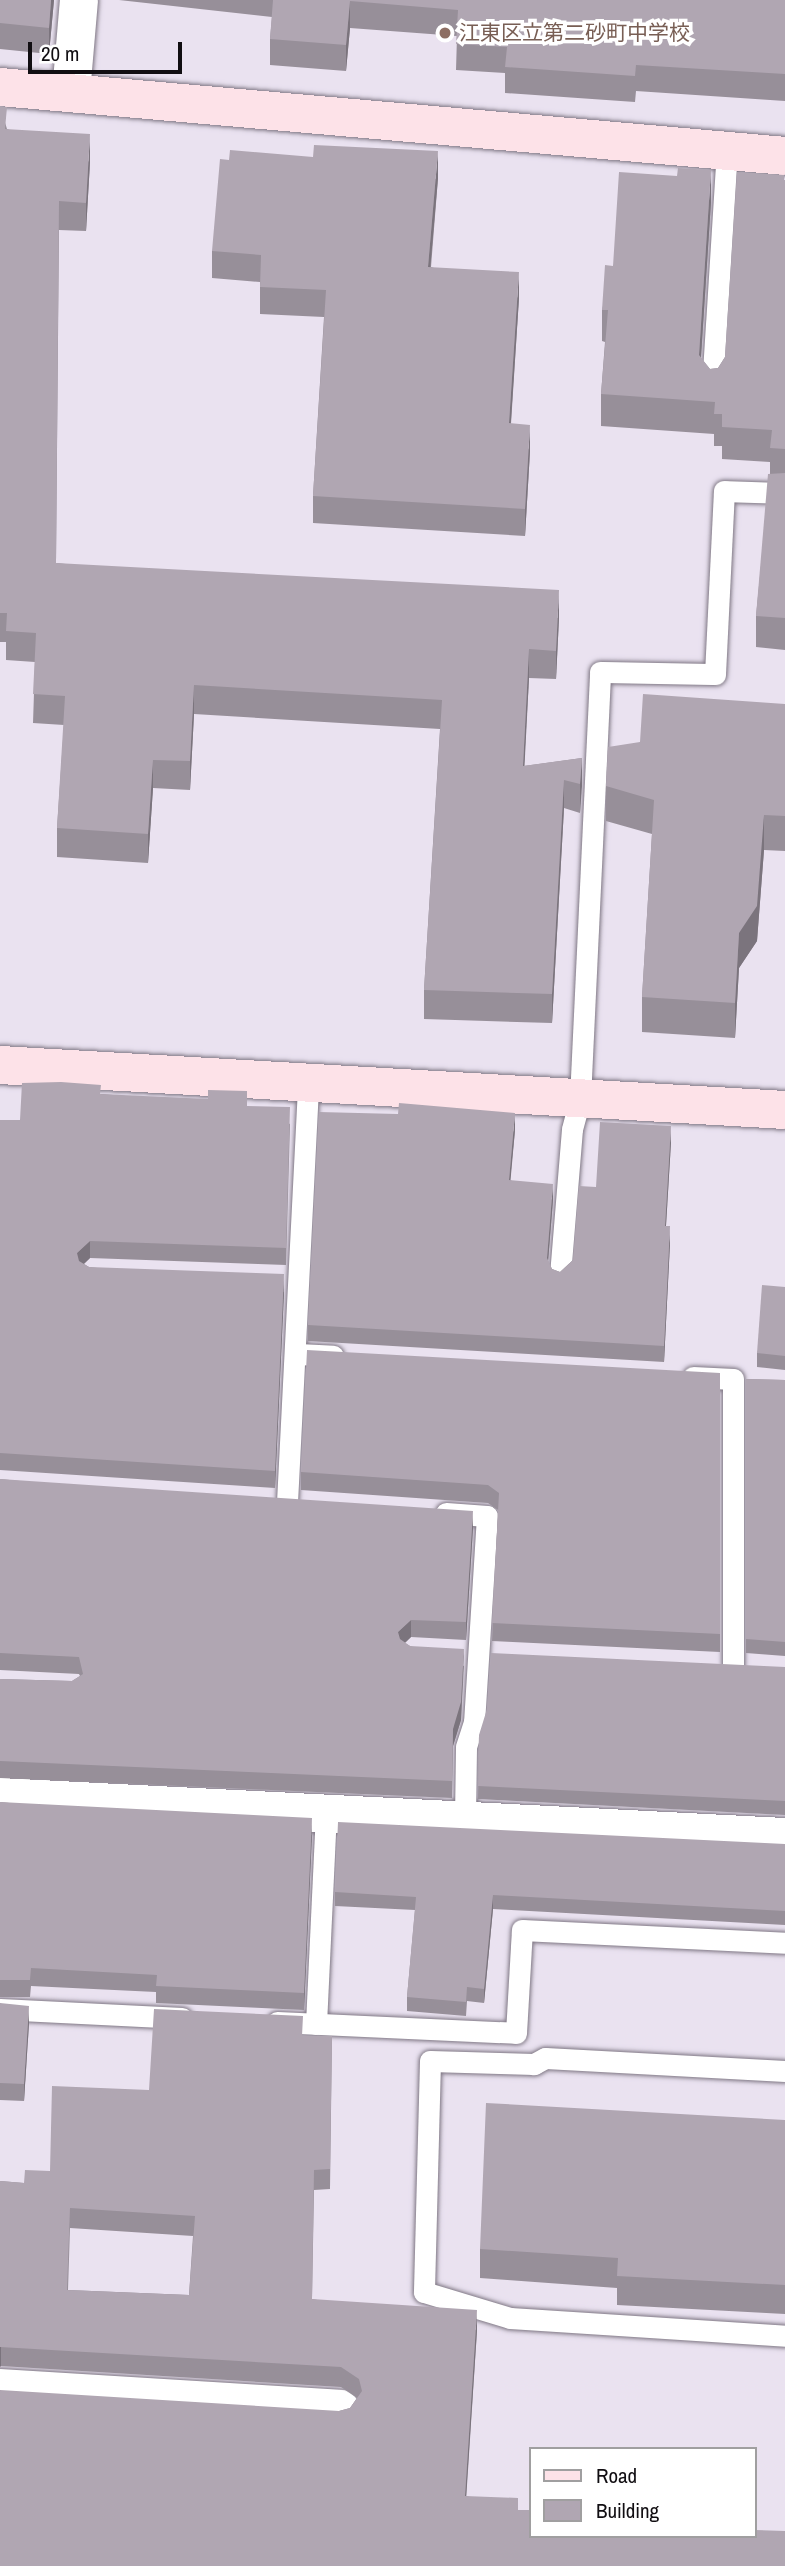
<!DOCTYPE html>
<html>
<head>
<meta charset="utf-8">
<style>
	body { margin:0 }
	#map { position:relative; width:785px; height:2566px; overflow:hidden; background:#eae2f0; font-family:"Archivo Narrow","Noto Sans JP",sans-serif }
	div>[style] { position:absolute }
	.roads { filter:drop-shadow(0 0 2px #7f7784) drop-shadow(0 0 2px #7f7784) }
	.lane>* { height:21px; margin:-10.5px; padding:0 10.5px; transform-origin:10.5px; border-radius:10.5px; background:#fff }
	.street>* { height:38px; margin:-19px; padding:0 19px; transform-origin:19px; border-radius:19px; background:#fff }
	.secondary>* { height:38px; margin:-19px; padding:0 19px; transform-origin:19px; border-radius:19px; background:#fde2e8 }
	.wall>* { inset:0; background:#978f99 }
	.shaded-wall>* { inset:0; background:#7b747d }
	.building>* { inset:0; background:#b0a6b2 }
	.dots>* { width:19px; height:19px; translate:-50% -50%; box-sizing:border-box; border:4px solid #fff; border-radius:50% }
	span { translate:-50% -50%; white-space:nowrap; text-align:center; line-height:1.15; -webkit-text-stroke:7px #fff; paint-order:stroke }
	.education-label { font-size:21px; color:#785e54 }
	.left { translate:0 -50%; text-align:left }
	.legend { position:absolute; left:529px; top:2447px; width:228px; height:91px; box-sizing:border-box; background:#fff; border:2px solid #a09fa0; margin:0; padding:9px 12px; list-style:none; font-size:21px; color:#110e12 }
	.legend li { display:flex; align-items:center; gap:14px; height:35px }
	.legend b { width:35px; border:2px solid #a09fa0 }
	.scale { position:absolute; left:28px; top:42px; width:154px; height:32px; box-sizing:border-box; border:4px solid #110e12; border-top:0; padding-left:9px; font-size:21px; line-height:24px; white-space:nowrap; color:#110e12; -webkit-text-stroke:5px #fff; paint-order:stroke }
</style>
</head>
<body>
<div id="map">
	<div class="roads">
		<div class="lane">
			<div style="left:712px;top:388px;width:237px;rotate:-86.4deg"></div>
			<div style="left:560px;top:1275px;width:146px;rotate:-85.3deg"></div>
			<div style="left:572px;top:1129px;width:31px;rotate:-75deg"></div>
			<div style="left:580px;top:1099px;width:427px;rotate:-87.3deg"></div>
			<div style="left:600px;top:672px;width:115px;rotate:1deg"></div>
			<div style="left:715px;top:674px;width:183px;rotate:-87.2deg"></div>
			<div style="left:724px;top:491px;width:61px;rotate:1.9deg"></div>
			<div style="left:298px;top:1354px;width:35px;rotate:3deg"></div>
			<div style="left:693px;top:1377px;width:40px;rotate:2.9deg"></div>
			<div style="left:733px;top:1379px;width:287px;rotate:90deg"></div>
			<div style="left:287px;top:1502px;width:420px;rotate:-87.1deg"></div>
			<div style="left:446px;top:1513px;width:41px;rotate:4.2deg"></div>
			<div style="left:487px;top:1516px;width:206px;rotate:93.6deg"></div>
			<div style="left:474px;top:1722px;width:26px;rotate:108deg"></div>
			<div style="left:466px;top:1747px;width:73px;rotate:90.8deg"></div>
			<div style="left:0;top:2009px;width:182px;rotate:2.8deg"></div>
			<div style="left:277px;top:2022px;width:239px;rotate:2.6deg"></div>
			<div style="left:516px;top:2033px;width:103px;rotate:-86.7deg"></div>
			<div style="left:522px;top:1930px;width:263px;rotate:2.8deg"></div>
			<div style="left:316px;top:2024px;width:210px;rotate:-87.3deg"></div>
			<div style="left:785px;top:2071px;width:240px;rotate:-176.9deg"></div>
			<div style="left:545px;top:2058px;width:13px;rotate:151deg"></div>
			<div style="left:534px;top:2064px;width:104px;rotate:-178.3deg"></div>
			<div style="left:430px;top:2061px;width:231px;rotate:91.5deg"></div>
			<div style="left:424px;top:2292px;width:90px;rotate:16.8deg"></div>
			<div style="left:510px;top:2318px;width:276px;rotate:3.7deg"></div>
		</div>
		<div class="street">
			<div style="left:71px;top:93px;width:93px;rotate:-85.1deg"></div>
			<div style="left:0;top:1797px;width:786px;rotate:2.92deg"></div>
			<div style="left:0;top:2388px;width:341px;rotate:3.5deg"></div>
		</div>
		<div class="secondary">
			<div style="left:0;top:87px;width:788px;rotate:5.02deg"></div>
			<div style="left:0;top:1065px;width:786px;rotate:3.28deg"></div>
		</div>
	</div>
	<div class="wall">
		<div style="clip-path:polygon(0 0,54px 0,49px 54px,0 49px)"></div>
		<div style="clip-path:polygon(119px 0,785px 0,785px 101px,636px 91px,635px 102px,505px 93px,505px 73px,456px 70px,457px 36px,350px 28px,346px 71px,270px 65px,270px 39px,272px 17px)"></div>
		<div style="clip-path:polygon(0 106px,7px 129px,90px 162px,86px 231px,59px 230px,56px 563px,559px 618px,556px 679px,529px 678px,524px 766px,582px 758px,580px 813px,564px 808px,552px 1023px,424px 1019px,424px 990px,440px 729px,194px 714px,190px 790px,153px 788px,148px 863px,57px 857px,57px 828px,64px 725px,33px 723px,35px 662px,6px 660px,6px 642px,0 642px)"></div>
		<div style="clip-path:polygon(677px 176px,711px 202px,701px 358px,710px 369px,718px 368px,725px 357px,784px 180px,785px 180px,785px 650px,756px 647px,756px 616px,770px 474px,770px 462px,722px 459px,722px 446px,714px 446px,714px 434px,601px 426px,601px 394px,605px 342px,602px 341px,602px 310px,613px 266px)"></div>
		<div style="clip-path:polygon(438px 178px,431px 267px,519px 298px,511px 424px,530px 451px,525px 536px,313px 523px,313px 496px,324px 317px,260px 314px,260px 282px,212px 278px,212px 251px)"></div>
		<div style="clip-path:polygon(785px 704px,785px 851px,764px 850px,757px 941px,739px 968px,735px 1038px,642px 1032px,642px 997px,652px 834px,606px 821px,606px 786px,640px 742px)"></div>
		<div style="clip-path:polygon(101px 1094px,247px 1106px,290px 1124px,286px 1265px,90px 1258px,84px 1264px,89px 1267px,284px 1292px,275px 1488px,0 1470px,0 1120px,20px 1120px)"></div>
		<div style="clip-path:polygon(515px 1130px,510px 1180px,553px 1200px,548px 1261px,552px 1269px,560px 1272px,573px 1260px,596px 1187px,671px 1142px,666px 1226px,670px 1243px,664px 1362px,308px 1341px,308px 1325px)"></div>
		<div style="clip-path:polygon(785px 1287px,785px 1370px,757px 1367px,757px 1353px)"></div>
		<div style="clip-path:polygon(720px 1373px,720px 1652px,492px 1641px,498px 1510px,488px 1503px,301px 1490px,301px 1472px)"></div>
		<div style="clip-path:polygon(746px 1379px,785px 1380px,785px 1656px,746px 1653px)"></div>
		<div style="clip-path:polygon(0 1479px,473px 1528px,466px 1640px,411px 1637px,405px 1643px,410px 1646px,464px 1666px,461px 1720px,453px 1746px,452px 1798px,0 1778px,0 1679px,72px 1681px,80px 1676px,79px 1674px,0 1670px)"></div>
		<div style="clip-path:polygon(785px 1667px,785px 1815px,478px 1799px,479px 1735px)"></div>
		<div style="clip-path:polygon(0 1802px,312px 1835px,304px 2010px,156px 2003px,156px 1992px,31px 1986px,30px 1997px,0 1997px)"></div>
		<div style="clip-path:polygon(785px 1844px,785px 1925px,493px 1909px,484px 2003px,467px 2001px,466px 2016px,407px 2011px,407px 1997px,415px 1910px,335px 1906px,335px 1892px)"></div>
		<div style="clip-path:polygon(0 2003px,29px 2023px,24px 2101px,0 2100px)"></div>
		<div style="clip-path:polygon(evenodd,303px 2036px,332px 2036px,330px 2189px,314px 2190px,312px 2299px,477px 2330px,466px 2496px,518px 2510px,531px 2536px,0 2566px,339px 2411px,350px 2408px,357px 2398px,341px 2387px,1px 2366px,0 2181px,24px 2183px,50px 2171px,149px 2090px,303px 2036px,70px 2228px,193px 2236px,189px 2295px,68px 2290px,70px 2228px)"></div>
		<div style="clip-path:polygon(785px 2120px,785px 2314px,617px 2305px,617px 2288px,480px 2278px,480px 2249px)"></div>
	</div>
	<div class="shaded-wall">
		<div style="clip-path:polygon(51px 0,54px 0,49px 54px,49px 28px)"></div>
		<div style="clip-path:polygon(350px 1px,350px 28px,346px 71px,346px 45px)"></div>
		<div style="clip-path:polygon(90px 134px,90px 162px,86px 231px,86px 203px)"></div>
		<div style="clip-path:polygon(438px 151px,438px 178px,428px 293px,428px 267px)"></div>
		<div style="clip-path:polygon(711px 170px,711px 202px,699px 387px,699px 355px)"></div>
		<div style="clip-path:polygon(519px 272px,519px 298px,509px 450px,509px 423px)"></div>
		<div style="clip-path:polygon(530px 425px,530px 451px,525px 536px,525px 509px)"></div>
		<div style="clip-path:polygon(559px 590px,559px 618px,556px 679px,556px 651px)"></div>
		<div style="clip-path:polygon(529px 649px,529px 678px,523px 795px,523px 766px)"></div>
		<div style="clip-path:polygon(194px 685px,194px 714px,190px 790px,190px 761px)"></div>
		<div style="clip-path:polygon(582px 758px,582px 786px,580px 813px,580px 784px)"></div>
		<div style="clip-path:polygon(153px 760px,153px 788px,148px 863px,148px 834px)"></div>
		<div style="clip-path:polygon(564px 780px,564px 808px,552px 1023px,552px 994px)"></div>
		<div style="clip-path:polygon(764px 815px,764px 850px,757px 941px,739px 968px,735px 1038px,735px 1003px,739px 933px)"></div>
		<div style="clip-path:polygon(515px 1113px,515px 1130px,509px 1197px,509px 1180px)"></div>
		<div style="clip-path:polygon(671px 1126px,671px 1142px,665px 1242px,665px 1226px)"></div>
		<div style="clip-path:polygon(553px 1184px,553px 1200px,547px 1275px,547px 1258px)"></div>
		<div style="clip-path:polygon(670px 1226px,670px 1243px,664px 1362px,664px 1346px)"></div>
		<div style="clip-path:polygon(90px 1241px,90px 1258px,77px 1270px,77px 1253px)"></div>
		<div style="clip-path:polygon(284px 1274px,284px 1292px,275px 1488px,275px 1471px)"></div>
		<div style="clip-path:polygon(473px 1511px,473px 1528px,466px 1640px,466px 1622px)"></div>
		<div style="clip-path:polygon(411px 1620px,411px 1637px,398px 1649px,398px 1632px)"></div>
		<div style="clip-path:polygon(464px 1649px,461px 1720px,453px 1746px,452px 1798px,453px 1729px)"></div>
		<div style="clip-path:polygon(312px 1818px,312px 1835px,304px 2010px,304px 1993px)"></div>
		<div style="clip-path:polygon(493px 1895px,493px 1909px,484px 2003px,484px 1989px)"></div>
		<div style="clip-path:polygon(29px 2006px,29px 2023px,24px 2101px,24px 2084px)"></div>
		<div style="clip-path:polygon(477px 2310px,477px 2330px,465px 2516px,465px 2496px)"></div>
		<div style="clip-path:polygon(1px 2346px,1px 2366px,0 2367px,0 2347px)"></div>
	</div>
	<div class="building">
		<div style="clip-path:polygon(0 0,51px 0,49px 28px,0 23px)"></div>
		<div style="clip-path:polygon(273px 0,785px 0,785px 74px,636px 65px,635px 76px,505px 67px,507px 47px,456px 44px,458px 10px,350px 1px,346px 45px,270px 39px)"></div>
		<div style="clip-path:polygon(0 106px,7px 107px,5px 129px,90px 134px,86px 203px,59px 201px,56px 563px,559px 590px,556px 651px,529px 649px,523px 766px,582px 758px,580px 784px,564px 780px,552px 994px,424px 990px,442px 700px,194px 685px,190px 761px,153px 760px,148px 834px,57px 828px,65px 696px,33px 694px,36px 633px,6px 631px,7px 613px,0 613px)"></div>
		<div style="clip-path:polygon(314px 145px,438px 151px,428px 267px,519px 272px,509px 423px,530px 425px,525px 509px,313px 496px,326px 290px,260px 287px,261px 255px,212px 251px,220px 159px,229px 160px,230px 150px,313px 157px)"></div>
		<div style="clip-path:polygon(678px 168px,711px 170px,699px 355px,710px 369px,718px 368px,725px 357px,737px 172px,784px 175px,784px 180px,785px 180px,785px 449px,770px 448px,772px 430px,722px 427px,722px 414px,714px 414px,715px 402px,601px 394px,608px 310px,602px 310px,605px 265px,613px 266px,619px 172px,677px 176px)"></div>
		<div style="clip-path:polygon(785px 473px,785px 618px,756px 616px,768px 474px)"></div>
		<div style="clip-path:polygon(643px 694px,785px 704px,785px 816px,764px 815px,757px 906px,739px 933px,735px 1003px,642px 997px,654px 800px,606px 786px,608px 747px,640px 742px)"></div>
		<div style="clip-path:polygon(61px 1082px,101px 1085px,100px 1094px,208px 1099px,208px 1090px,247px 1091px,247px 1106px,290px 1107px,286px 1248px,90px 1241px,77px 1253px,79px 1261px,89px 1267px,284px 1274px,275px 1471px,0 1453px,0 1120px,20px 1120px,22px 1083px)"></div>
		<div style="clip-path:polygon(399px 1103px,515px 1113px,509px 1180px,553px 1184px,547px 1258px,552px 1269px,560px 1272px,573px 1260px,579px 1186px,596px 1187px,600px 1122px,671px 1126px,665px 1226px,670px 1226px,664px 1346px,308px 1325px,319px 1112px,398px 1114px)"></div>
		<div style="clip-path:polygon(762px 1285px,785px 1287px,785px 1356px,757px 1353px)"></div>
		<div style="clip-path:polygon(307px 1350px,720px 1373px,720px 1634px,492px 1623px,499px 1493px,488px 1485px,301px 1472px)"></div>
		<div style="clip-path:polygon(746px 1379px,785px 1380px,785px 1642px,746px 1639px)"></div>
		<div style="clip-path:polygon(0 1479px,473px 1511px,466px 1622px,411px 1620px,398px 1632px,400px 1639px,410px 1646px,464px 1649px,461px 1702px,453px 1729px,452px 1781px,0 1761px,0 1679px,72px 1681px,83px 1674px,79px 1657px,0 1653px)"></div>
		<div style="clip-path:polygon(491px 1653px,785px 1667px,785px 1801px,478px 1786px,479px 1735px,487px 1709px)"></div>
		<div style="clip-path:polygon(0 1802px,312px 1818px,304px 1993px,156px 1986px,157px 1975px,31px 1968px,30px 1980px,0 1980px)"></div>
		<div style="clip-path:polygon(338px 1822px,785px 1844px,785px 1911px,493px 1895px,484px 1989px,467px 1987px,466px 2002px,407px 1997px,416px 1897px,335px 1892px)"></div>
		<div style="clip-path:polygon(0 2003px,29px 2006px,24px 2084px,0 2083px)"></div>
		<div style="clip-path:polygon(evenodd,154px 2009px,303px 2016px,302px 2036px,332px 2036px,330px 2169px,314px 2170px,312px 2299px,477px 2310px,465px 2496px,518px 2498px,518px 2510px,531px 2510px,531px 2536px,755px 2536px,755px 2530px,785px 2531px,785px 2566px,0 2566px,0 2390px,339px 2411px,350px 2408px,362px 2391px,359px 2379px,341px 2367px,0 2347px,0 2181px,24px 2183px,25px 2170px,50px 2171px,52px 2086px,149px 2090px,154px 2009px,70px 2208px,195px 2216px,189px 2295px,67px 2290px,70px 2208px)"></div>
		<div style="clip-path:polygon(486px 2103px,785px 2120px,785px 2285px,617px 2276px,618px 2258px,480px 2249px)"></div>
	</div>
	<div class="dots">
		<div style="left:445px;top:33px;background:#8d6e63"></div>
	</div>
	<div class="education-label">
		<span class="left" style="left:459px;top:33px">江東区立第二砂町中学校</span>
	</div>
	<ul class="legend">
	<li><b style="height:9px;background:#fde2e8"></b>Road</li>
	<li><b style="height:19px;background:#b0a6b2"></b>Building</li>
	</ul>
	<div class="scale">20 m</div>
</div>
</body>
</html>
